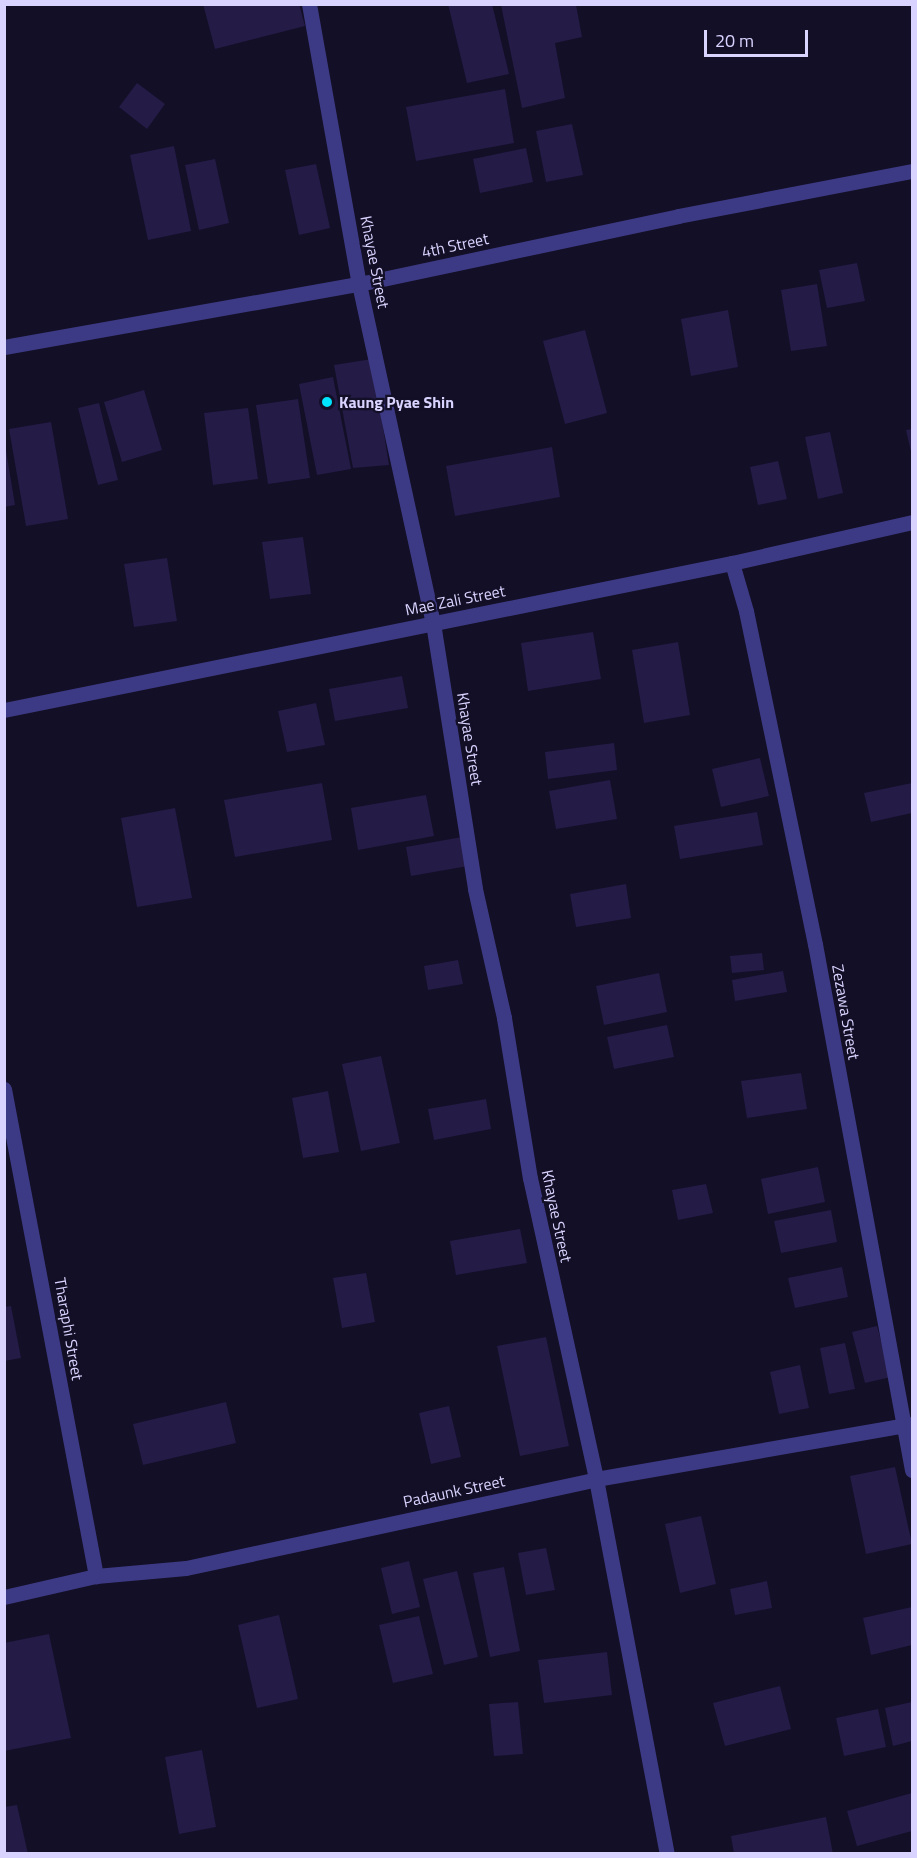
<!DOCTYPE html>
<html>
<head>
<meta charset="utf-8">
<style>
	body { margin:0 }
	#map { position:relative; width:917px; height:1858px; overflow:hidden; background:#130f26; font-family:"Titillium Web",sans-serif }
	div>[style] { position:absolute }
	.building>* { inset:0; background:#241b47 }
	.minor>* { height:15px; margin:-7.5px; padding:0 7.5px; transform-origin:7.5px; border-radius:7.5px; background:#3d3a85 }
	.tertiary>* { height:15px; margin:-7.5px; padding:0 7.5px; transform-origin:7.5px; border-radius:7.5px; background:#3d3a85 }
	.dots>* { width:16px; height:16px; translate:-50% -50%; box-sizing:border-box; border:3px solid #130f26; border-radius:50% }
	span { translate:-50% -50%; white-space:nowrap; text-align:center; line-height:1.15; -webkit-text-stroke:4.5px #130f26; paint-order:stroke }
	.street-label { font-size:16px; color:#d9d4ff }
	.poi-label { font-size:16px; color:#d9d4ff; font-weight:700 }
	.left { translate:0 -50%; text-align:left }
	.frame { position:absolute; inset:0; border:6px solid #d9d4ff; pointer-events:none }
	.scale { position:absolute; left:704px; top:30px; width:104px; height:27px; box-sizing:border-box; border:3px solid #d9d4ff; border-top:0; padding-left:8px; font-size:18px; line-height:21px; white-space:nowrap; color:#d9d4ff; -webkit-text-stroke:4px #130f26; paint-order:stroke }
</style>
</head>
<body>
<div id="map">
	<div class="building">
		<div style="clip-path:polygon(203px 4px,299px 4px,305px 26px,215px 49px)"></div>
		<div style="clip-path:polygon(448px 4px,492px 4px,509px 74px,467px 83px)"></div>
		<div style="clip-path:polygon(501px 5px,576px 5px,582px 37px,555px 43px,565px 98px,522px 108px)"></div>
		<div style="clip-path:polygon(137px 83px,165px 104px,147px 129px,119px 107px)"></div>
		<div style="clip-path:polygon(505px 89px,514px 143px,416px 161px,406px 107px)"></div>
		<div style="clip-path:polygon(572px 124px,583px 175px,546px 182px,536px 131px)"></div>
		<div style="clip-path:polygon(174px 146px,191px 231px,148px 240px,130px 155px)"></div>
		<div style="clip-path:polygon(526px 148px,533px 182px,480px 193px,473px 159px)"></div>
		<div style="clip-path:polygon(215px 159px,229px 223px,199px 230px,185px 165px)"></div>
		<div style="clip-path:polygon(316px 164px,330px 228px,299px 235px,285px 170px)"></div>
		<div style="clip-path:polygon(857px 263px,865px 301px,827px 308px,819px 270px)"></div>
		<div style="clip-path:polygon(817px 284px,827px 346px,791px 351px,781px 290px)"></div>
		<div style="clip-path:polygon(728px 310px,738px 367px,691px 376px,681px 319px)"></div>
		<div style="clip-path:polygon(585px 330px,607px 413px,565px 424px,543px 341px)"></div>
		<div style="clip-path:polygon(372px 359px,389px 465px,353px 468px,334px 365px)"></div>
		<div style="clip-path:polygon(333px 377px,351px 469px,317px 475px,299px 384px)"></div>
		<div style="clip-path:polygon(144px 390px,162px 450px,122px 462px,104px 402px)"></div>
		<div style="clip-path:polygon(298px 399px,310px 478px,268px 484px,256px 405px)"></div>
		<div style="clip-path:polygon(99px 403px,118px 480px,98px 485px,78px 408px)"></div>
		<div style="clip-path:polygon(248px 408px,258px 479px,213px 485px,204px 413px)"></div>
		<div style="clip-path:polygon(51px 422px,68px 519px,26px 526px,9px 429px)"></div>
		<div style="clip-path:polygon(912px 429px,912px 456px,906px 430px)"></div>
		<div style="clip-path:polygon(830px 432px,843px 493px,818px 499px,805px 437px)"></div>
		<div style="clip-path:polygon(4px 438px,15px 505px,4px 507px)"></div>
		<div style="clip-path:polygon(552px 447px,560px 497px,455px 516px,446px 466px)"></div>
		<div style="clip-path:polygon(778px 461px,787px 499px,758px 505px,750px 467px)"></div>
		<div style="clip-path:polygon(303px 537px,311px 594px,270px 599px,262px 542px)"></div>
		<div style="clip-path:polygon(167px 558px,177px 621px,134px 627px,124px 564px)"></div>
		<div style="clip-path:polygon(593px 632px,601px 679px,528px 691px,521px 643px)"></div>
		<div style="clip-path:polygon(678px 642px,690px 715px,644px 723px,632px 650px)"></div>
		<div style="clip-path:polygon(402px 676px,408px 708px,335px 721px,329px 689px)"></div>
		<div style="clip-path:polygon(316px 703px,325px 745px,287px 752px,278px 711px)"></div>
		<div style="clip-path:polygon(614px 743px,617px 770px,548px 779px,545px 752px)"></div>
		<div style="clip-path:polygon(760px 758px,769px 796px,721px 807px,712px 769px)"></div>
		<div style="clip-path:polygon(610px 780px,617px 819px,556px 829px,549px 791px)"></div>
		<div style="clip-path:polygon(322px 783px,332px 840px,235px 857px,224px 800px)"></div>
		<div style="clip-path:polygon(912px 783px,912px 813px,871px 822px,864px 793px)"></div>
		<div style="clip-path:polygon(426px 795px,434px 836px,358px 850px,351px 808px)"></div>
		<div style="clip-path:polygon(175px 808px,192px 898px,137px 907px,121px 818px)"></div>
		<div style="clip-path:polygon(757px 812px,763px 845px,680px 859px,674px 826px)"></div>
		<div style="clip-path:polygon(462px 837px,468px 866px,411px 876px,406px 847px)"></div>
		<div style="clip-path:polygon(626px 884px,631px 918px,576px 927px,570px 894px)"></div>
		<div style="clip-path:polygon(762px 953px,764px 970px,732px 973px,730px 956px)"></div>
		<div style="clip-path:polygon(458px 960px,463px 984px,428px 990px,424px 966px)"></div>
		<div style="clip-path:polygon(783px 971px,787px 992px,735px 1001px,732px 980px)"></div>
		<div style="clip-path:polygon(659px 973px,667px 1012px,604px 1025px,596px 986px)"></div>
		<div style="clip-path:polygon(667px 1025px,674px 1057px,614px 1069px,607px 1037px)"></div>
		<div style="clip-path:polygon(381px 1056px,400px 1143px,361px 1151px,342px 1064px)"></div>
		<div style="clip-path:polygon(801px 1073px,807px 1109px,747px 1118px,741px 1081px)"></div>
		<div style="clip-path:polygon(328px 1091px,339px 1152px,303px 1158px,292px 1098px)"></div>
		<div style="clip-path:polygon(486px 1099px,491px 1129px,434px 1140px,428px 1109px)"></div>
		<div style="clip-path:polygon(818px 1167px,825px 1202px,768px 1214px,761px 1179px)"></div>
		<div style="clip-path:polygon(706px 1184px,713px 1213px,678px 1220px,672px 1190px)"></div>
		<div style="clip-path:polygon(831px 1210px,837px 1242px,781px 1253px,774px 1221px)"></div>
		<div style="clip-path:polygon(520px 1229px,527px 1263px,456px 1275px,450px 1241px)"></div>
		<div style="clip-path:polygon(842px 1267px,848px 1297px,795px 1308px,788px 1278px)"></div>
		<div style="clip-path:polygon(366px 1273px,375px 1322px,342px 1328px,333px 1278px)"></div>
		<div style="clip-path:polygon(11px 1306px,21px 1358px,4px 1361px,4px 1307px)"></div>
		<div style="clip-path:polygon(877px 1326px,891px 1377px,865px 1383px,852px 1332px)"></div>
		<div style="clip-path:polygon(546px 1337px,569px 1446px,520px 1456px,497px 1346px)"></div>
		<div style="clip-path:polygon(845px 1343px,855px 1389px,829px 1394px,820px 1348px)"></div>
		<div style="clip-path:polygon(800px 1365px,809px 1408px,779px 1414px,770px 1372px)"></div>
		<div style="clip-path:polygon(226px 1402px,236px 1443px,143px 1465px,133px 1424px)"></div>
		<div style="clip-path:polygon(449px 1406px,461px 1457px,431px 1464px,419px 1413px)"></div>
		<div style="clip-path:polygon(895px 1467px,912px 1544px,866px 1554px,850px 1476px)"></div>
		<div style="clip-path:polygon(701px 1516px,716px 1584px,680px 1593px,665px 1524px)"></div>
		<div style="clip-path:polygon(546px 1548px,555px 1590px,526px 1595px,518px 1553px)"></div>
		<div style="clip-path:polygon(409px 1561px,420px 1607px,392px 1614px,381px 1568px)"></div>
		<div style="clip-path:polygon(504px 1567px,520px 1651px,490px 1657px,473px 1573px)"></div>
		<div style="clip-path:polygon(457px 1571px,478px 1657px,444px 1665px,423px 1579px)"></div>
		<div style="clip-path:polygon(767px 1581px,772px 1608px,735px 1615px,730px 1589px)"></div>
		<div style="clip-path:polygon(912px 1607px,912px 1645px,871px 1655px,863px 1618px)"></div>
		<div style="clip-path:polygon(279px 1615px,298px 1699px,257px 1708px,238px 1625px)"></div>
		<div style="clip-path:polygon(419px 1616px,433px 1674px,393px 1683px,379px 1625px)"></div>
		<div style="clip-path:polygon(49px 1634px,71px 1738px,4px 1751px,4px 1643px)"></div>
		<div style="clip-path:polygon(607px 1652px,612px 1695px,544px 1703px,538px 1660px)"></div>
		<div style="clip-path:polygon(780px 1686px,791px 1729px,725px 1746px,713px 1703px)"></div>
		<div style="clip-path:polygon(518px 1702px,523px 1754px,494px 1756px,489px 1704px)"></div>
		<div style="clip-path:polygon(912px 1702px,912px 1741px,893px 1746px,885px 1708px)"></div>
		<div style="clip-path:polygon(878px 1709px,886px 1747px,844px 1756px,836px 1718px)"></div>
		<div style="clip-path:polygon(202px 1750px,216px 1827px,179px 1834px,165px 1757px)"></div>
		<div style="clip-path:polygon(912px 1793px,912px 1831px,857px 1846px,847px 1811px)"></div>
		<div style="clip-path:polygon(17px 1805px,28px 1854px,4px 1854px,4px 1807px)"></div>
		<div style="clip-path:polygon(826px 1817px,833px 1854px,734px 1854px,731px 1836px)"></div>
	</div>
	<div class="minor">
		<div style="left:309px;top:4px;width:284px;rotate:79.9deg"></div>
		<div style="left:359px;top:284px;width:347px;rotate:77.7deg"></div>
		<div style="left:433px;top:623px;width:269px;rotate:81deg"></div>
		<div style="left:475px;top:889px;width:132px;rotate:77.3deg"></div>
		<div style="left:504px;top:1018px;width:162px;rotate:80.8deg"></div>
		<div style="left:530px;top:1178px;width:308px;rotate:77.6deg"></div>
		<div style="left:596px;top:1479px;width:382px;rotate:79.3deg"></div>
		<div style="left:732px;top:563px;width:50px;rotate:73.7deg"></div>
		<div style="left:746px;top:611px;width:340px;rotate:78.3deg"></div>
		<div style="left:815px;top:944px;width:535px;rotate:79.55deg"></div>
		<div style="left:4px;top:710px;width:743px;rotate:-11.42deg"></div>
		<div style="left:732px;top:563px;width:185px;rotate:-12.8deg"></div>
		<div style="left:4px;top:1089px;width:496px;rotate:79.3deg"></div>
		<div style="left:4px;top:1597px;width:94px;rotate:-12.9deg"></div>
		<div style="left:96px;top:1576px;width:90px;rotate:-5.1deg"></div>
		<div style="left:186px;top:1568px;width:420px;rotate:-12.2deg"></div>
		<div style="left:596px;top:1479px;width:321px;rotate:-9.9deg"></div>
	</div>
	<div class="tertiary">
		<div style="left:4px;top:347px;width:361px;rotate:-10.1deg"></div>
		<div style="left:359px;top:284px;width:326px;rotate:-12deg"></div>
		<div style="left:678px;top:216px;width:238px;rotate:-10.9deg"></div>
	</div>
	<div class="dots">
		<div style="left:327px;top:402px;background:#00e5ff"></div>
	</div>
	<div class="street-label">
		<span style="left:455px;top:245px;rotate:-12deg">4th Street</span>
		<span style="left:375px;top:262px;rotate:79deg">Khayae Street</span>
		<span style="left:455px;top:600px;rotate:-11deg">Mae Zali Street</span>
		<span style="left:470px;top:739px;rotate:81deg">Khayae Street</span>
		<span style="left:846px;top:1012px;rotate:80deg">Zezawa Street</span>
		<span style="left:557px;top:1216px;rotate:78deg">Khayae Street</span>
		<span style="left:69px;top:1329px;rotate:80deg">Tharaphi Street</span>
		<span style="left:454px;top:1491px;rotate:-12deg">Padaunk Street</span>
	</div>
	<div class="poi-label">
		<span class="left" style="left:339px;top:402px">Kaung Pyae Shin</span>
	</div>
	<div class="frame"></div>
	<div class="scale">20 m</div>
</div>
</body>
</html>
